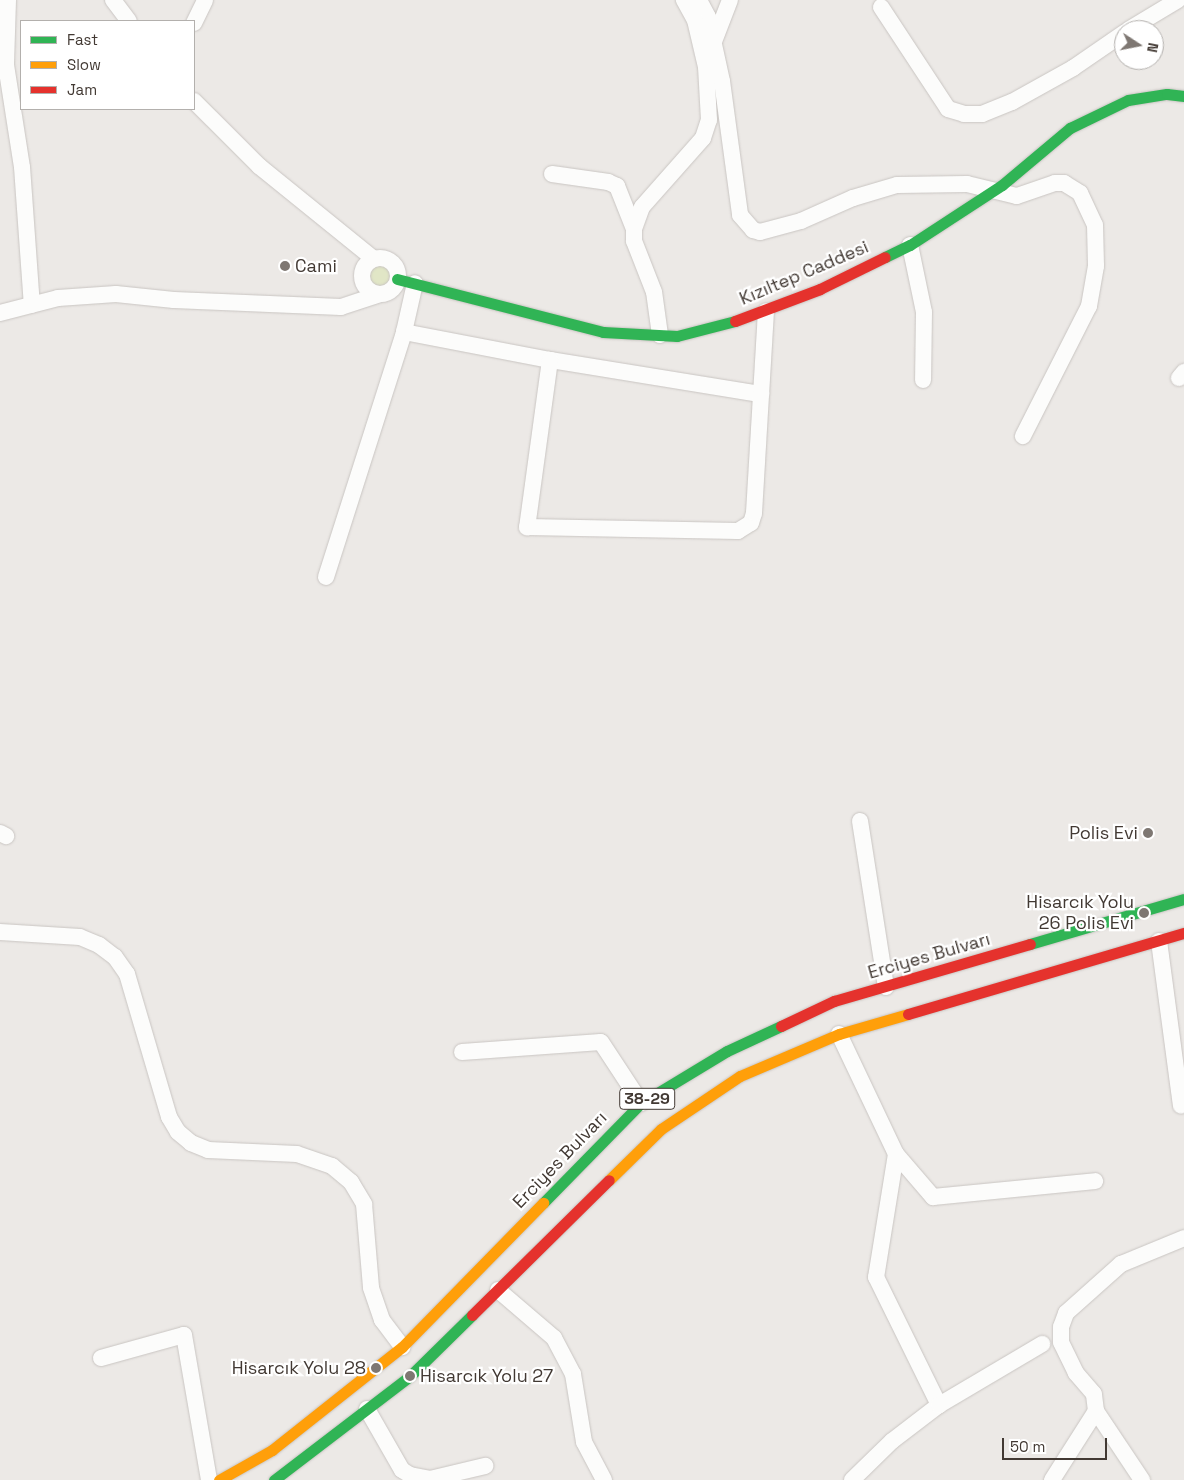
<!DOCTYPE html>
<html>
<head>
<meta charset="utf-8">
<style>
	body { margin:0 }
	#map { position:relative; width:1184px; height:1480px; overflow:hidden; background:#ece9e6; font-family:"Space Grotesk",sans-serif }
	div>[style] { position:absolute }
	.green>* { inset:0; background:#e1e6c6 }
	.round { border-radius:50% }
	.roads { filter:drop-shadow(0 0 1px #c9c5c2) drop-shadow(0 0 1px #c9c5c2) }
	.street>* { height:16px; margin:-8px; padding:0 8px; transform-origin:8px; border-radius:8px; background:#fcfcfb }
	.street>.ring { margin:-8px; padding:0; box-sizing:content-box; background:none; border:16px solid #fcfcfb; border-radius:50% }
	.fast>* { height:11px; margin:-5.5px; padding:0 5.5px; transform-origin:5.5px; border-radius:5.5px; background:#30b455 }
	.slow>* { height:11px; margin:-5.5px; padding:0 5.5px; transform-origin:5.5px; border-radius:5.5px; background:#ff9f0a }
	.jam>* { height:11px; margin:-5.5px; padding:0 5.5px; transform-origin:5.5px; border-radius:5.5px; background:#e5322d }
	.dots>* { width:14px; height:14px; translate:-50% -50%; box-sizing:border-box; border:2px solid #fff; border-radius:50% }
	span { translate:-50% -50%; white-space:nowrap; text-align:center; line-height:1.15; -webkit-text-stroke:4.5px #fff; paint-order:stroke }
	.shield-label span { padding:1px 4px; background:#fff; border:1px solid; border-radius:4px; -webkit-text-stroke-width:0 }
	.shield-label { font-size:16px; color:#423933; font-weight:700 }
	.poi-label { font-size:18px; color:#423933 }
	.left { translate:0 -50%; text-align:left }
	.right { translate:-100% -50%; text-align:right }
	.street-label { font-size:18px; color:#423933 }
	.legend { position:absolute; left:20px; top:20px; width:175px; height:90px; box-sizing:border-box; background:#fff; border:1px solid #b3b0ad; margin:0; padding:6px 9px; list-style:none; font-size:15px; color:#423933 }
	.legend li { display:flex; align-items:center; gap:10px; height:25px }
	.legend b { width:25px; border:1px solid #b3b0ad }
	.north { position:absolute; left:1114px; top:20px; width:50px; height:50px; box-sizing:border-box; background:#fff; border:1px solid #b3b0ad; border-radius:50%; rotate:101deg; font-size:14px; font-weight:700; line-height:20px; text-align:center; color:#423933 }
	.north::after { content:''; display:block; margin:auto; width:18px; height:22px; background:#7e7772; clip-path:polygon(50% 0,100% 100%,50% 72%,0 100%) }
	.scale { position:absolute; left:1002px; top:1438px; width:105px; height:22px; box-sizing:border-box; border:2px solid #423933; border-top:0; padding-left:6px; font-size:15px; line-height:18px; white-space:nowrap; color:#423933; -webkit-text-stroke:4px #fff; paint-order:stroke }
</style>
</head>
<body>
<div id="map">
	<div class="green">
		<div class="round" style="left:369px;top:265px;width:22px;height:22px"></div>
	</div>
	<div class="roads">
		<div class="street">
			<div style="left:8px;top:0;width:65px;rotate:91.8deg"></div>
			<div style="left:6px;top:65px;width:103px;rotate:81.1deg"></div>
			<div style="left:22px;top:167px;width:138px;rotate:85.9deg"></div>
			<div style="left:113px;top:0;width:26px;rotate:53deg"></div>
			<div style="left:699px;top:0;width:19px;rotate:62deg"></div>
			<div style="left:708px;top:17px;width:66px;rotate:77.7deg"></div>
			<div style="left:722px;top:81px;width:135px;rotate:82.3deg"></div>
			<div style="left:740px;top:215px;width:20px;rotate:49deg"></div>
			<div style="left:753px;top:230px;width:7px;rotate:16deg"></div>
			<div style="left:760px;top:232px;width:42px;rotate:-15deg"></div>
			<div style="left:801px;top:221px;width:57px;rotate:-23.9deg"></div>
			<div style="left:853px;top:198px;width:46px;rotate:-16.5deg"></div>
			<div style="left:897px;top:185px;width:70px;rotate:-0.8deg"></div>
			<div style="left:967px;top:184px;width:51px;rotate:13.5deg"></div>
			<div style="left:1017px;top:196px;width:40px;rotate:-18.9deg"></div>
			<div style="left:1055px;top:183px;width:9px"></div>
			<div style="left:1064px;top:183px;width:19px;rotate:32deg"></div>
			<div style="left:1080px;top:193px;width:35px;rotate:65deg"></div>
			<div style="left:1095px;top:225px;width:41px;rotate:88.6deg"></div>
			<div style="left:1096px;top:266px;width:41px;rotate:99.9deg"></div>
			<div style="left:1089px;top:306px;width:146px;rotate:116.9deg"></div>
			<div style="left:881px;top:7px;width:122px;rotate:56.7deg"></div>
			<div style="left:948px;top:109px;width:17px;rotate:17deg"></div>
			<div style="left:964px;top:114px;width:18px"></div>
			<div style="left:982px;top:114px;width:32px;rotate:-22deg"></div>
			<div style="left:1012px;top:102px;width:70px;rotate:-29.1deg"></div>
			<div style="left:1073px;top:68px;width:62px;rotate:-34.5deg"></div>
			<div style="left:194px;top:23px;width:25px;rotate:-64deg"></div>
			<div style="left:1128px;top:30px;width:58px;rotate:-31deg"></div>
			<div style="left:713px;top:44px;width:47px;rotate:-68.9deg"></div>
			<div style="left:194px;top:101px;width:92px;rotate:45deg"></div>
			<div style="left:259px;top:166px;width:148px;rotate:39deg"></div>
			<div style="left:552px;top:174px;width:57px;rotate:8.1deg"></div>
			<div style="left:608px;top:182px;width:10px;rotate:24deg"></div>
			<div style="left:617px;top:186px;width:46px;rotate:68.4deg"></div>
			<div style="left:910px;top:245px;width:68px;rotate:78.2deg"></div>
			<div style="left:924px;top:312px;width:68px;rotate:90.8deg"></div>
			<div class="ring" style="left:362px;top:258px;width:20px;height:20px"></div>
			<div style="left:0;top:313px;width:60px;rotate:-14.5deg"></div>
			<div style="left:58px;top:298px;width:58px;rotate:-3.9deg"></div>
			<div style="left:116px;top:294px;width:58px;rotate:5.9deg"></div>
			<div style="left:174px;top:300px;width:167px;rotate:2.4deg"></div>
			<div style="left:341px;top:307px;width:41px;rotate:-18.4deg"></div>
			<div style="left:404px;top:332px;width:149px;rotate:10.9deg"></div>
			<div style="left:550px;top:360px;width:214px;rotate:9.2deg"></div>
			<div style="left:660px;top:335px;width:43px;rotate:-97.9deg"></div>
			<div style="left:654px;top:292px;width:55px;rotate:-111.4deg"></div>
			<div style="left:634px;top:241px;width:12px;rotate:-90deg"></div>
			<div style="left:634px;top:229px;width:23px;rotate:-70deg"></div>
			<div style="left:642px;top:207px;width:92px;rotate:-48.5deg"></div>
			<div style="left:703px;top:138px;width:19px;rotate:-72deg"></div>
			<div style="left:709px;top:120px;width:53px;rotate:-93.2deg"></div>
			<div style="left:706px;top:67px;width:48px;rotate:-103.2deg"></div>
			<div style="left:695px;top:20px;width:23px;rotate:-119deg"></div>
			<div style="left:550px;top:360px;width:169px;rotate:97.8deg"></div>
			<div style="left:527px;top:527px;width:211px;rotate:1.1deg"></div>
			<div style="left:738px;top:531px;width:15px;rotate:-32deg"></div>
			<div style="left:751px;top:523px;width:10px;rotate:-73deg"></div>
			<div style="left:754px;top:513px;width:202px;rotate:-86.6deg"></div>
			<div style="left:1179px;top:378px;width:8px;rotate:-50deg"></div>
			<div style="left:326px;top:577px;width:257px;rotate:-72.3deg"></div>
			<div style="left:404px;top:332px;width:50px;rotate:-77.3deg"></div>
			<div style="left:860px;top:821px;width:168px;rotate:81.1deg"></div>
			<div style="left:0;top:833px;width:7px;rotate:27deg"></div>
			<div style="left:0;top:932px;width:80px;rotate:3.6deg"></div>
			<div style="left:80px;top:937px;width:21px;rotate:23deg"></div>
			<div style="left:99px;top:945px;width:20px;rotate:37deg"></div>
			<div style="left:115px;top:957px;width:21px;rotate:55deg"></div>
			<div style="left:127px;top:974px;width:149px;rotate:73.6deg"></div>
			<div style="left:169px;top:1117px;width:17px;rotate:59deg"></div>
			<div style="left:178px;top:1132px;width:17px;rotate:40deg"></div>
			<div style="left:191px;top:1143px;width:18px;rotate:22deg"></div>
			<div style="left:208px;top:1150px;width:89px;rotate:2.6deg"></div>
			<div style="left:297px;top:1154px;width:37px;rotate:19deg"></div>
			<div style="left:332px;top:1166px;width:25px;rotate:40deg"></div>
			<div style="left:351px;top:1182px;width:26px;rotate:59deg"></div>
			<div style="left:364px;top:1204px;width:84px;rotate:85.2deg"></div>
			<div style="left:371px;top:1288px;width:34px;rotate:71deg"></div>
			<div style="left:382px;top:1320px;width:34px;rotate:53deg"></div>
			<div style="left:1159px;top:941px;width:166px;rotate:82.4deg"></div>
			<div style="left:839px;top:1034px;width:133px;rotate:64.6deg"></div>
			<div style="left:896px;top:1154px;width:57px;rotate:49.3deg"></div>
			<div style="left:933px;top:1197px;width:163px;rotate:-5.6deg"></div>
			<div style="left:462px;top:1052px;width:139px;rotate:-4.1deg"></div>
			<div style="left:601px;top:1042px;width:73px;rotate:56.7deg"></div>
			<div style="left:896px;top:1154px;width:125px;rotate:99.2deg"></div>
			<div style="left:876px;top:1277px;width:143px;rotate:63.8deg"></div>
			<div style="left:498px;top:1290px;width:74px;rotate:40.6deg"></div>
			<div style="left:554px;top:1338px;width:41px;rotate:62.2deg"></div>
			<div style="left:573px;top:1374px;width:69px;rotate:80.8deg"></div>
			<div style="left:584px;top:1442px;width:43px;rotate:62.2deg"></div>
			<div style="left:101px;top:1358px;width:86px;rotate:-15.5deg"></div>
			<div style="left:184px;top:1335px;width:147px;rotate:80.2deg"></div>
			<div style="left:367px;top:1409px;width:70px;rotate:60.2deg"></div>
			<div style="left:402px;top:1470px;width:9px;rotate:32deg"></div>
			<div style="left:410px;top:1475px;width:20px;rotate:11deg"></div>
			<div style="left:430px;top:1479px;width:57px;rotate:-13.3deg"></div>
			<div style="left:1096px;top:1411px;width:83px;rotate:56.3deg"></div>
			<div style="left:852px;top:1480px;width:56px;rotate:-44.3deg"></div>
			<div style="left:892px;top:1441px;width:59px;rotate:-37.5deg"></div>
			<div style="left:939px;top:1405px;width:120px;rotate:-30.6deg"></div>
			<div style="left:1052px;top:1480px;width:82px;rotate:-57.5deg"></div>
			<div style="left:1096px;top:1411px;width:17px;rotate:-97deg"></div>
			<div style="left:1094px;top:1394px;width:28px;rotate:-131deg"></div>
			<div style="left:1076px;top:1373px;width:34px;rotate:-116deg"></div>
			<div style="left:1061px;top:1342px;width:15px;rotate:-90deg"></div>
			<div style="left:1061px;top:1327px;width:15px;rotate:-70deg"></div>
			<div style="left:1066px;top:1313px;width:74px;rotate:-41.7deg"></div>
			<div style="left:1121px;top:1264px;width:68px;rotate:-22.4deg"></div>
		</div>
		<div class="fast">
			<div style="left:885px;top:257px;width:28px;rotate:-26deg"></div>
			<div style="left:910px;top:245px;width:110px;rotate:-33.1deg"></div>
			<div style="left:1002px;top:185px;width:89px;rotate:-40deg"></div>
			<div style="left:1070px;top:128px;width:64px;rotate:-25.8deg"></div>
			<div style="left:1128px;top:100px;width:39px;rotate:-9deg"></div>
			<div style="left:1167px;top:94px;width:17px;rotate:7deg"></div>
			<div style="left:397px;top:279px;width:213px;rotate:14.4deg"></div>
			<div style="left:603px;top:332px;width:74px;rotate:3.1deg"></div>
			<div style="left:677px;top:336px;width:60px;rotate:-14.5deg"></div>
			<div style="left:1030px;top:944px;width:160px;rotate:-16.3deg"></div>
			<div style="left:543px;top:1203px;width:140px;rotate:-45.6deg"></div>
			<div style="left:641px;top:1103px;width:100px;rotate:-31.2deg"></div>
			<div style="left:727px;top:1051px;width:60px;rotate:-24.8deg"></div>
			<div style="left:274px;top:1480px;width:171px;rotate:-37.4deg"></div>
			<div style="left:410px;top:1376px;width:87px;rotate:-44.5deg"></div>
		</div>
		<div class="slow">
			<div style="left:609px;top:1180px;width:73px;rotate:-44.4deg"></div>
			<div style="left:661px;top:1129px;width:95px;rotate:-33.9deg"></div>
			<div style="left:740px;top:1076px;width:108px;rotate:-23deg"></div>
			<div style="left:839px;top:1034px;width:72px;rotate:-16.2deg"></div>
			<div style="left:219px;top:1480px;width:61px;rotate:-29.5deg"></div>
			<div style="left:272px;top:1450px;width:166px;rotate:-38.4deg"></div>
			<div style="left:402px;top:1347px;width:202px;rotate:-45.6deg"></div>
		</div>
		<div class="jam">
			<div style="left:735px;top:321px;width:91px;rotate:-20.6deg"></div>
			<div style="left:820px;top:289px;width:72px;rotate:-26.2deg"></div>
			<div style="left:908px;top:1014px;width:288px;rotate:-16.4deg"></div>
			<div style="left:781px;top:1026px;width:59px;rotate:-25.3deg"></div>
			<div style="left:834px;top:1001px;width:204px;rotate:-16.2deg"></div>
			<div style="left:472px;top:1315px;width:192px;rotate:-44.6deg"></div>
		</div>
	</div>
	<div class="dots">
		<div style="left:285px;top:266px;background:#7e7772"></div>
		<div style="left:1148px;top:833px;background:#7e7772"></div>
		<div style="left:1144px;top:913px;background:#7e7772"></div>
		<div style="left:376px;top:1368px;background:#7e7772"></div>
		<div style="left:410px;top:1376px;background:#7e7772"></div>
	</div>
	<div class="shield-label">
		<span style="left:647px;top:1099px">38-29</span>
	</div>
	<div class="poi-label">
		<span class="left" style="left:295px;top:266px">Cami</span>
		<span class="right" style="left:1138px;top:833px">Polis Evi</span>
		<span class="right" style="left:1134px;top:913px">Hisarcık Yolu<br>26 Polis Evi</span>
		<span class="right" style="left:366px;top:1368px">Hisarcık Yolu 28</span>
		<span class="left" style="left:420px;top:1376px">Hisarcık Yolu 27</span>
	</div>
	<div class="street-label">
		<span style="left:804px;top:273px;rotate:-23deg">Kızıltep Caddesi</span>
		<span style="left:929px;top:956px;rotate:-16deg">Erciyes Bulvarı</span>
		<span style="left:560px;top:1160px;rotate:-46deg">Erciyes Bulvarı</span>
	</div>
	<ul class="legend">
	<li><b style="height:6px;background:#30b455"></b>Fast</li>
	<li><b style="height:6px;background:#ff9f0a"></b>Slow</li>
	<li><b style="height:6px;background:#e5322d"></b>Jam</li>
	</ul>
	<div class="north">N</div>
	<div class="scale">50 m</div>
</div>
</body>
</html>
